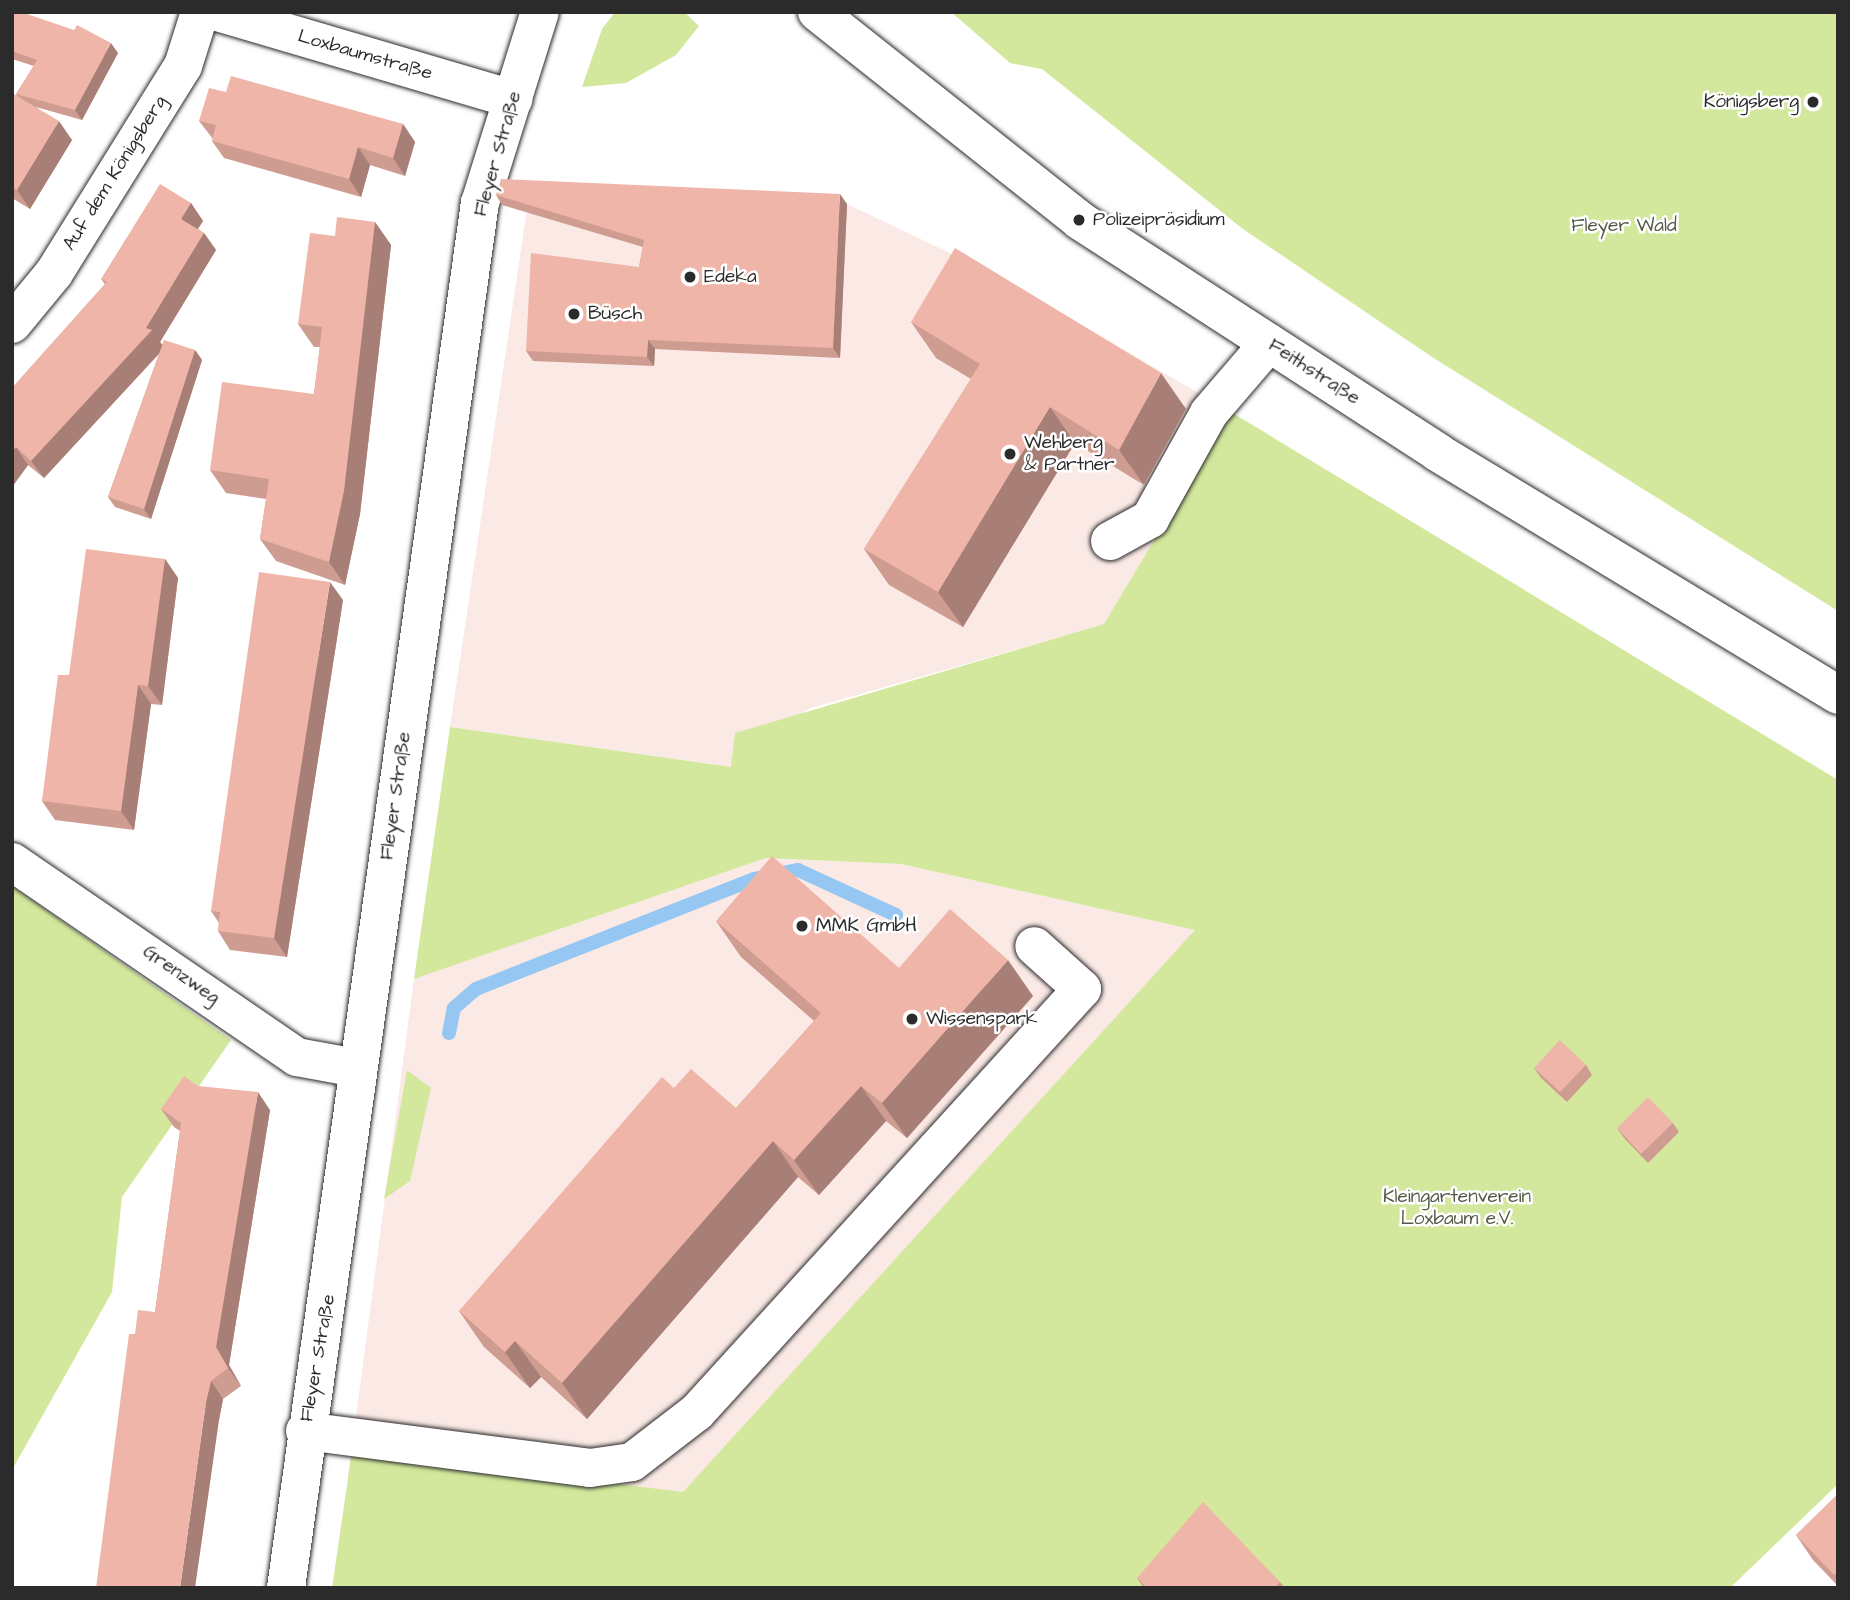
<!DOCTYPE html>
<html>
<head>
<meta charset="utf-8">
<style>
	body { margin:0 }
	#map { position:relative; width:1850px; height:1600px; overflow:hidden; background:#fff; font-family:"Architects Daughter",sans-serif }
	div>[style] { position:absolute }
	.built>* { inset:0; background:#fae9e5 }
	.green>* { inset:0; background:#d3e89c }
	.stream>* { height:14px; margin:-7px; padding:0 7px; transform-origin:7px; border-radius:7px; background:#96c7f2 }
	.roads { filter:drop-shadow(0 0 2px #2b2b2b) drop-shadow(0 0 2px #2b2b2b) }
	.minor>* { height:38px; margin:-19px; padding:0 19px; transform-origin:19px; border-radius:19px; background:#fff }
	.major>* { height:38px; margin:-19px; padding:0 19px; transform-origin:19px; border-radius:19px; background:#fff }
	.wall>* { inset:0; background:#ce9c90 }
	.shaded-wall>* { inset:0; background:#a77f76 }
	.building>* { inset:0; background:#efb5a8 }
	.dots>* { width:19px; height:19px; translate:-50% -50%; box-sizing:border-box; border:4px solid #fff; border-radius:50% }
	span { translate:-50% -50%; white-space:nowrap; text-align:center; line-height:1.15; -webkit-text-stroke:5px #fff; paint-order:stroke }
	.street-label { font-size:19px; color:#2b2b2b }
	.poi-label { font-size:19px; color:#2b2b2b }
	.right { translate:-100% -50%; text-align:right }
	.left { translate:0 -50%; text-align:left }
	.park-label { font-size:19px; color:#555a47 }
	.frame { position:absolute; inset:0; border:14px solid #2b2b2b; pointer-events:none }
</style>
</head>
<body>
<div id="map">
	<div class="built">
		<div style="clip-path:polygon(530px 189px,847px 204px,996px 275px,1231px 412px,1105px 624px,808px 709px,731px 767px,450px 727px)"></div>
		<div style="clip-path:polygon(766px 858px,901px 864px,1196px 930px,651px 1528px,348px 1477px,414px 979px)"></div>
	</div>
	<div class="green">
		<div style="clip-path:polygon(615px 12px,684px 12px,699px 26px,676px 55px,626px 83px,582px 87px,602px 29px)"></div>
		<div style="clip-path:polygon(951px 12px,1838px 12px,1838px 611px,1432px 357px,1243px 229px,1042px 69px,1010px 63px)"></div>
		<div style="clip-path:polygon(1231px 412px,1838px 780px,1838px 1484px,1730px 1588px,332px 1588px,352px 1451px,683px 1492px,1195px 930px,901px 864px,766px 858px,414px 979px,450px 727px,731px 767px,735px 733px,1104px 624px)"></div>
		<div style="clip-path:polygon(12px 886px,231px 1040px,122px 1197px,112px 1292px,12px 1470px)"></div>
		<div style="clip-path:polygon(407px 1070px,431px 1088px,410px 1181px,384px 1199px)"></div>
	</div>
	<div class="stream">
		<div style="left:449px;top:1033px;width:25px;rotate:-79deg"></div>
		<div style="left:454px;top:1008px;width:29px;rotate:-41deg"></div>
		<div style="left:476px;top:989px;width:299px;rotate:-21.6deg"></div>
		<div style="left:754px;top:879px;width:45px;rotate:-11.6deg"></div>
		<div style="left:798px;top:870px;width:108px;rotate:24.7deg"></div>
	</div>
	<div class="roads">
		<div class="minor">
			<div style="left:217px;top:12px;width:309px;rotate:16.4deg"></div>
			<div style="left:12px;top:324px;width:66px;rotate:-50.5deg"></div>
			<div style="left:54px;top:273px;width:244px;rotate:-58.1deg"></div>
			<div style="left:183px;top:66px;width:57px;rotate:-72.5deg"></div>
			<div style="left:1110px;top:541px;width:46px;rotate:-28.8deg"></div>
			<div style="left:1150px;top:519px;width:121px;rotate:-60.9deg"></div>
			<div style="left:1209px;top:413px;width:92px;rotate:-49.4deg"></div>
			<div style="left:12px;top:862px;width:345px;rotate:34.4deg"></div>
			<div style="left:297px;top:1057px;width:61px;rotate:10.4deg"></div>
			<div style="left:305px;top:1431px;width:287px;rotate:7.4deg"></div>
			<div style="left:590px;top:1468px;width:42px;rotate:-8.1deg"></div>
			<div style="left:632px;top:1462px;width:82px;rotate:-37.6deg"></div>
			<div style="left:697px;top:1412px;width:572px;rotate:-47.69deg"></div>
			<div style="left:1082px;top:989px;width:64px;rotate:-138.1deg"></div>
			<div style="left:286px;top:1588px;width:1399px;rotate:-82.03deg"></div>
			<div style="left:480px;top:203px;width:200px;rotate:-72.6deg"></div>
		</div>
		<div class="major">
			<div style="left:817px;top:12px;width:335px;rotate:38.4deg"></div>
			<div style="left:1079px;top:220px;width:427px;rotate:32.9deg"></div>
			<div style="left:1437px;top:452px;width:469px;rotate:31.2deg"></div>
		</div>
	</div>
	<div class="wall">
		<div style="clip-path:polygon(12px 12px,118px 53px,82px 120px,36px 107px,72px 140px,30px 209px,12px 198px,12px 93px,17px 96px,16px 94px,34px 66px,12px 59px)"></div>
		<div style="clip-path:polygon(226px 92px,403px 124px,415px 142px,405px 176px,370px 165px,361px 197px,224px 158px,212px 141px,213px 139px,199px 121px)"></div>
		<div style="clip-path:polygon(496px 195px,847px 204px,840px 358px,655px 349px,654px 366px,533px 361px,526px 351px,639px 267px,643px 247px,502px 205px)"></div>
		<div style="clip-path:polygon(191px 203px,203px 221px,198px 229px,204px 233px,216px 250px,160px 342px,162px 344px,195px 350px,202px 360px,151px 519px,115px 507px,108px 497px,159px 354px,44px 478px,28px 465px,12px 487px,12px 388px,105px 284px,101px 279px)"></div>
		<div style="clip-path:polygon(375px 222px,391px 245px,360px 514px,345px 585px,276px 561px,260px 539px,266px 499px,226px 493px,210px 470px,314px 394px,320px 347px,314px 347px,298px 324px,335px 236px)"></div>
		<div style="clip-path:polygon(911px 322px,1186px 409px,1144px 485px,1075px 443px,963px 627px,889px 585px,864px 549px,971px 379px,936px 358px)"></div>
		<div style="clip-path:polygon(165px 559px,178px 578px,162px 705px,151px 704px,134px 830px,55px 820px,42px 801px,69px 675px)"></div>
		<div style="clip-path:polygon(343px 600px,287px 957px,230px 950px,218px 931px,219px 923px,211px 911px)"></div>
		<div style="clip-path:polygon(716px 921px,899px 968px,1033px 996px,907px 1138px,886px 1121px,819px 1195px,798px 1177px,587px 1419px,541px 1377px,530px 1388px,484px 1347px,459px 1311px,674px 1088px,736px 1108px,814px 1021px,741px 957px)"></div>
		<div style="clip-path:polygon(1586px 1065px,1592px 1075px,1567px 1102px,1541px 1078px,1534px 1068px)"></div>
		<div style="clip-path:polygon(198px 1086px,270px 1110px,229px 1365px,241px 1386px,223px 1399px,219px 1420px,135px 1334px,155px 1312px,180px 1131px,174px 1127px,161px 1109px)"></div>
		<div style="clip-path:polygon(1673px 1123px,1679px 1132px,1648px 1163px,1624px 1138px,1617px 1128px)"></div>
		<div style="clip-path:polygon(1838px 1494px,1838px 1586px,1813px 1560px,1796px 1535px)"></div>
		<div style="clip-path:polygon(1137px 1578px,1280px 1582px,1285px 1588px,1144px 1588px)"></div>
	</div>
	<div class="shaded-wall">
		<div style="clip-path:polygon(111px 43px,118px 53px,82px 120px,75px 110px)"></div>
		<div style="clip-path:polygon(59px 121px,72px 140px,30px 209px,17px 190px)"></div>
		<div style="clip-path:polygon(403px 124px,415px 142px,405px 176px,393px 158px)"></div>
		<div style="clip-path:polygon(358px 147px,370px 165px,361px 197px,349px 179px)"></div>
		<div style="clip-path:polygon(840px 194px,847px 204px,840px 358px,833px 348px)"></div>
		<div style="clip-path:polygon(191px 203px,203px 221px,193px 236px,181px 219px)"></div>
		<div style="clip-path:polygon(375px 222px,391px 245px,360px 514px,345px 585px,329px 562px)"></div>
		<div style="clip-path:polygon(204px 233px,216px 250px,160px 342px,164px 348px,44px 478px,31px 461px)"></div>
		<div style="clip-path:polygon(648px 340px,655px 349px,654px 366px,647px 357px)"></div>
		<div style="clip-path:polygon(195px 350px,202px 360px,151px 519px,144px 509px)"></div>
		<div style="clip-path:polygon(1161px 373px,1186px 409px,1144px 485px,1119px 450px)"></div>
		<div style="clip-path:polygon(1050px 407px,1075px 443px,963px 627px,938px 592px)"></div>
		<div style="clip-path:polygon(16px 447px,28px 465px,12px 487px,12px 452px)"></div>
		<div style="clip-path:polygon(165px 559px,178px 578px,162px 705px,148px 686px)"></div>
		<div style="clip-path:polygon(330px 582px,343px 600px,287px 957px,274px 938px)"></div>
		<div style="clip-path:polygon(138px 685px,151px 704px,134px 830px,121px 811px)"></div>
		<div style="clip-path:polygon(1008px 960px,1033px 996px,907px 1138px,882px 1103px)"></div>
		<div style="clip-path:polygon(861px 1086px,886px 1121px,819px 1195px,794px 1160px)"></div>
		<div style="clip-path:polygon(258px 1092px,270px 1110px,229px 1365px,241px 1386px,228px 1368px,216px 1347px)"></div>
		<div style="clip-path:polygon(773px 1141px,798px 1177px,587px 1419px,562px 1383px)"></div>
		<div style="clip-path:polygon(515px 1341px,541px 1377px,530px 1388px,505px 1352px)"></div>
		<div style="clip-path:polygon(211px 1381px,223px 1399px,219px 1420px,195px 1588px,180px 1588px,206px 1402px)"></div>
	</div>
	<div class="building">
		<div style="clip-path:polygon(12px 12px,21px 12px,74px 30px,77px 25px,111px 43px,75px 110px,16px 94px,37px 60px,12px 51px)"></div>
		<div style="clip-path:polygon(231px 76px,403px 124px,393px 158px,358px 147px,349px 179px,212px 141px,216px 125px,199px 121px,209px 88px,226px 92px)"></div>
		<div style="clip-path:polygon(12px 93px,59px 121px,17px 190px,12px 187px)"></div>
		<div style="clip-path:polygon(501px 179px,840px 194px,833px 348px,648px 340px,647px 357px,526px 351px,531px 253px,639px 267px,644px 240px,496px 195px)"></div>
		<div style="clip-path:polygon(160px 184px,191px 203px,181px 219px,204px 233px,146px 328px,152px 330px,31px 461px,16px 447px,12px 452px,12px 388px,107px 282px,101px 279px)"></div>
		<div style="clip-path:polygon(337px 217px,375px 222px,344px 491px,329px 562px,260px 539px,269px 479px,210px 470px,222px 382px,314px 394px,322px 327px,298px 324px,310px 233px,335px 236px)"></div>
		<div style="clip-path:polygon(955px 248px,1161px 373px,1119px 450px,1050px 407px,938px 592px,864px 549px,980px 364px,911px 322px)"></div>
		<div style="clip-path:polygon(164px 340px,195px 350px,144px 509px,108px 497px)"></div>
		<div style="clip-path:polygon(86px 549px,165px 559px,148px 686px,138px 685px,121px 811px,42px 801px,58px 675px,69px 675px)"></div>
		<div style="clip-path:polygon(259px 572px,330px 582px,274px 938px,218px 931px,220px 912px,211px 911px)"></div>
		<div style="clip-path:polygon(772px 856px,899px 968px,950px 909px,1008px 960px,882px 1103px,861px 1086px,794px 1160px,773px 1141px,562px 1383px,515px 1341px,505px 1352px,459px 1311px,662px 1077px,674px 1088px,691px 1069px,736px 1108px,821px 1013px,716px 921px)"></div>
		<div style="clip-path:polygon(1560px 1040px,1586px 1065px,1560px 1092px,1534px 1068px)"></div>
		<div style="clip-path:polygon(184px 1076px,198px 1086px,258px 1092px,216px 1347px,228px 1368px,211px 1381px,206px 1402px,180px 1588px,96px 1588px,129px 1334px,135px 1334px,138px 1310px,155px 1312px,181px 1123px,161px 1109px)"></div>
		<div style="clip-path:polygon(1648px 1097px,1673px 1123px,1641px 1154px,1617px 1128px)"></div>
		<div style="clip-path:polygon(1838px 1494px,1838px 1572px,1834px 1575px,1796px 1535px)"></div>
		<div style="clip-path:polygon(1203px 1502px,1280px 1582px,1274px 1588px,1147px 1588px,1137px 1578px)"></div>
	</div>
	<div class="dots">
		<div style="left:1813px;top:102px;background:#2b2b2b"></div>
		<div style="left:1079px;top:220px;background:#2b2b2b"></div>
		<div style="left:690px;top:277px;background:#2b2b2b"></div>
		<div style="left:574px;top:314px;background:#2b2b2b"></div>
		<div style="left:1010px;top:454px;background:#2b2b2b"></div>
		<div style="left:802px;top:926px;background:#2b2b2b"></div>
		<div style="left:912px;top:1019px;background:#2b2b2b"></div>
	</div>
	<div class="street-label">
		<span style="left:365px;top:55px;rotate:16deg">Loxbaumstraße</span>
		<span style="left:498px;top:154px;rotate:-74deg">Fleyer Straße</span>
		<span style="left:115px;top:173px;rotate:-58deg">Auf dem Königsberg</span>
		<span style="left:1314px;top:372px;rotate:33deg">Feithstraße</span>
		<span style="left:396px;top:796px;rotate:-82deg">Fleyer Straße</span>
		<span style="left:181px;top:975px;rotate:35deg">Grenzweg</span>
		<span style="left:318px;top:1358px;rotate:-80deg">Fleyer Straße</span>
	</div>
	<div class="poi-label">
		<span class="right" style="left:1799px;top:102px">Königsberg</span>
		<span class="left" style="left:1093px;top:220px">Polizeipräsidium</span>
		<span class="left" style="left:704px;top:277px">Edeka</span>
		<span class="left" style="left:588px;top:314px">Büsch</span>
		<span class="left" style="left:1024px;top:454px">Wehberg<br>&amp; Partner</span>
		<span class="left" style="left:816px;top:926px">MMK GmbH</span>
		<span class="left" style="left:926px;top:1019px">Wissenspark</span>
	</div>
	<div class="park-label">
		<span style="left:1624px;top:226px">Fleyer Wald</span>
		<span style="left:1457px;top:1208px">Kleingartenverein<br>Loxbaum e.V.</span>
	</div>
	<div class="frame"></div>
</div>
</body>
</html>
